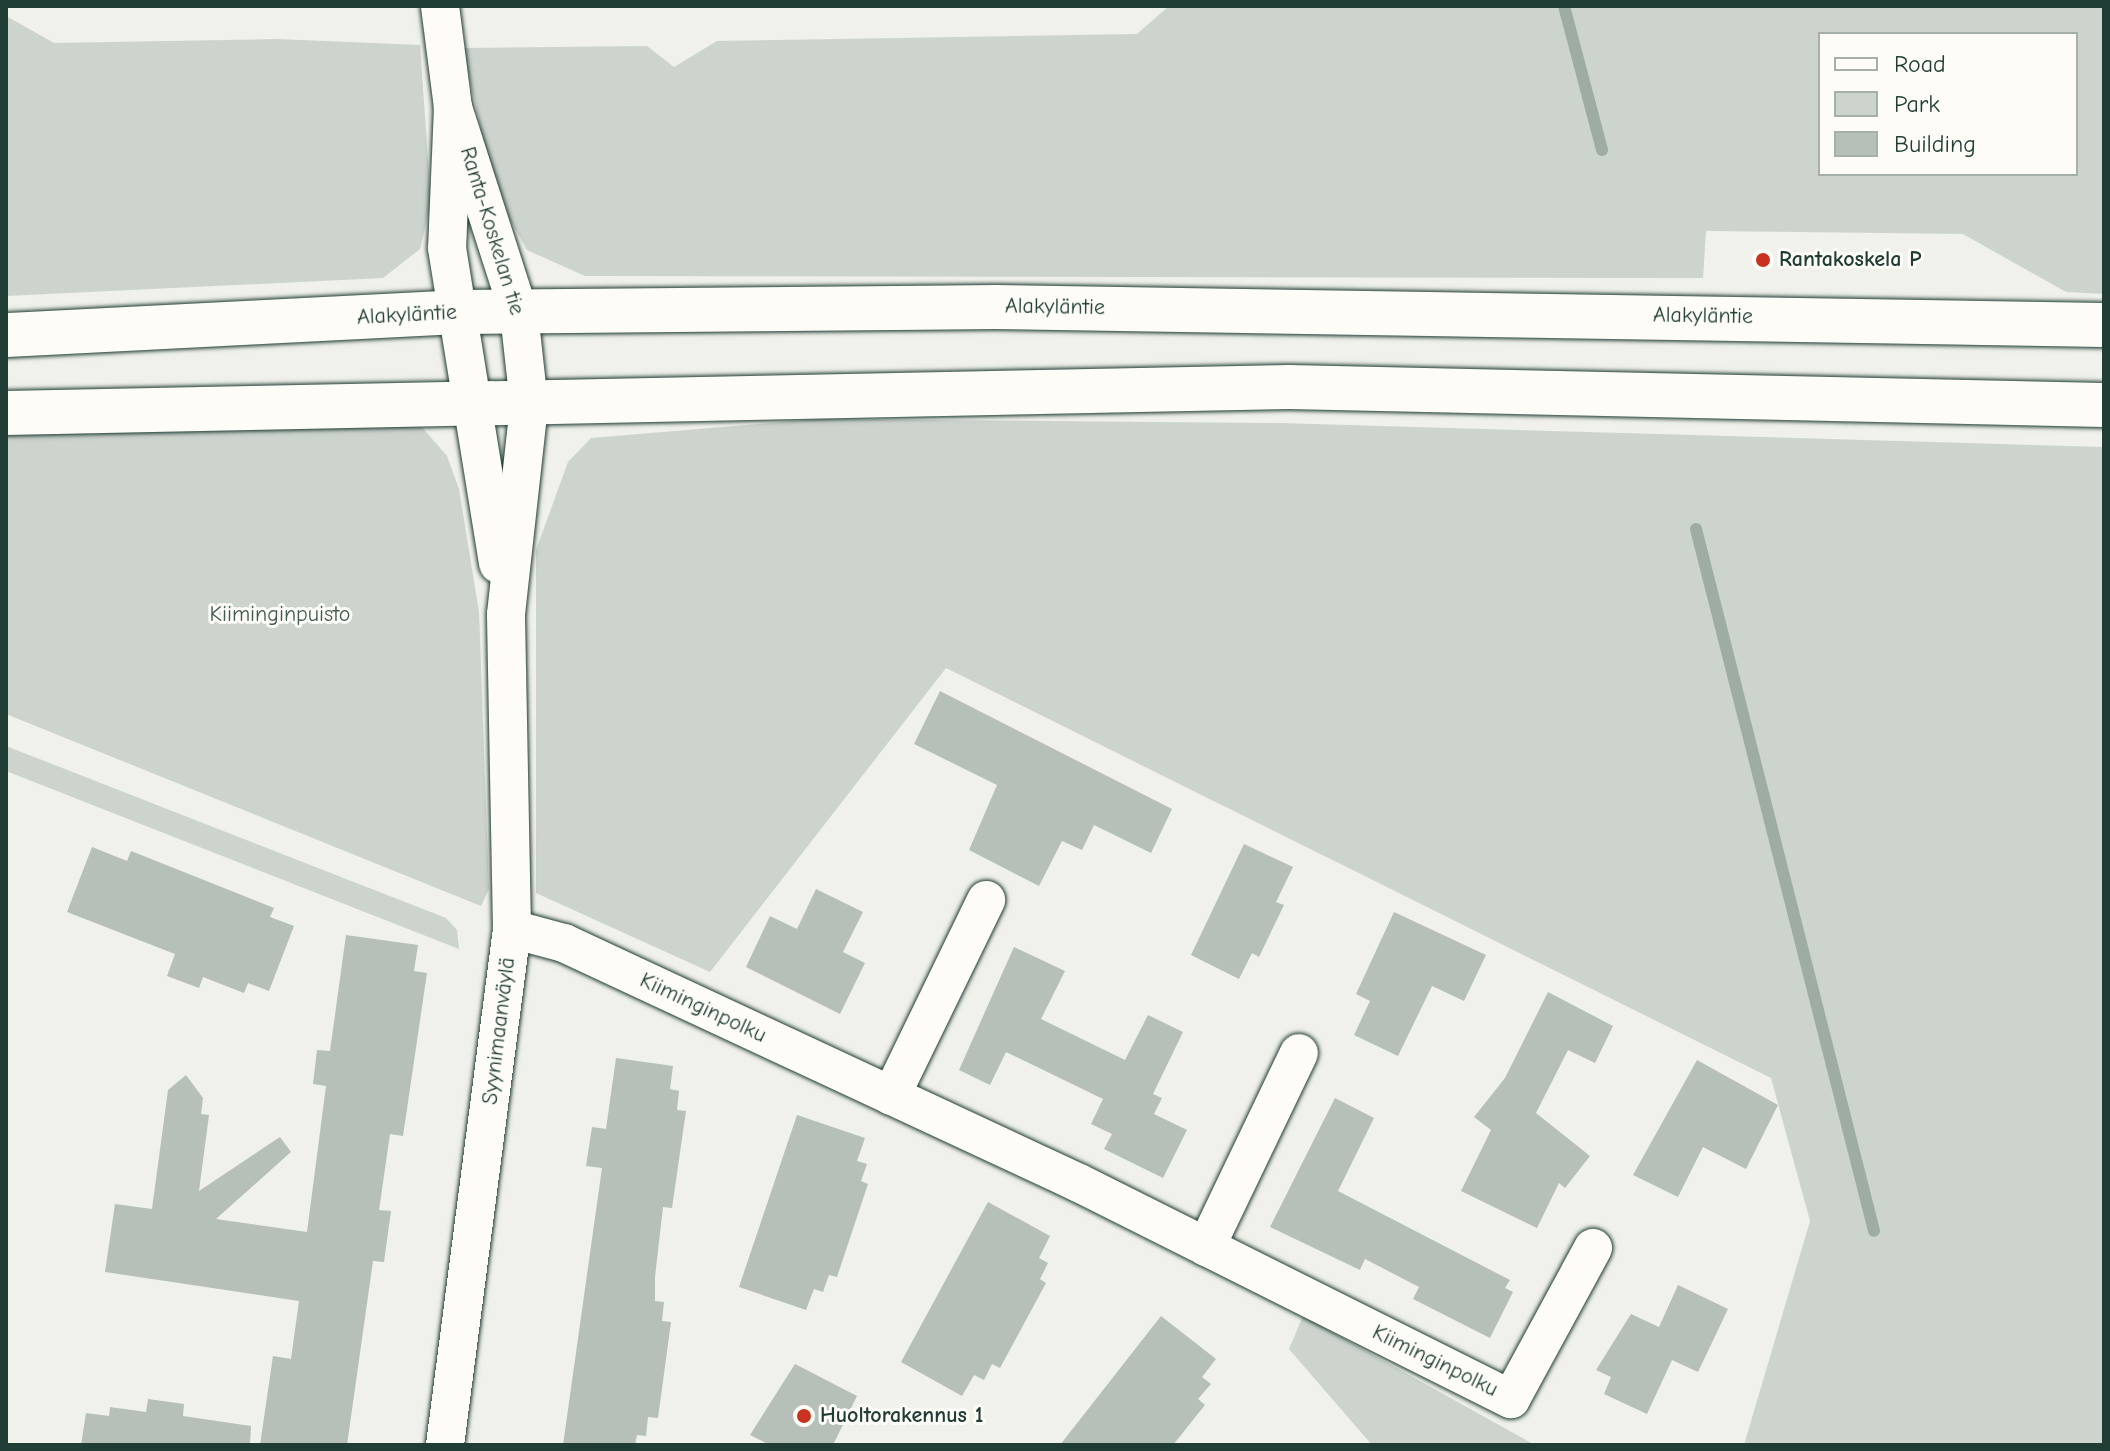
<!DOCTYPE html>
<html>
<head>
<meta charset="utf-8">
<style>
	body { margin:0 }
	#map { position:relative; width:2110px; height:1451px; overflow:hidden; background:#f0f1eb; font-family:"Comic Neue",sans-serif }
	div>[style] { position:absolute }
	.green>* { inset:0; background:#cdd3cd }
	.stream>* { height:12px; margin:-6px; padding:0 6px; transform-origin:6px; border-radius:6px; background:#9faca4 }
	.building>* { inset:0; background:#b6bfb8 }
	.roads { filter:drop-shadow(0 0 2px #1f3d34) drop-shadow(0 0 2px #1f3d34) }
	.street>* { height:38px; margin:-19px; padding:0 19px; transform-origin:19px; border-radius:19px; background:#fdfcf7 }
	.secondary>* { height:44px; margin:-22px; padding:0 22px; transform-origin:22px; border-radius:22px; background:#fdfcf7 }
	.dots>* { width:22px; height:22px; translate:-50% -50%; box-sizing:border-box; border:4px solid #fdfcf7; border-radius:50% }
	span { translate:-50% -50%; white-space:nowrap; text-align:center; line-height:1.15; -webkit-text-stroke:6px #fdfcf7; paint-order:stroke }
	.street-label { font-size:22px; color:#1f3d34 }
	.poi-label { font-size:22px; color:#1f3d34; font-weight:700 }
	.left { translate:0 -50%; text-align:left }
	.park-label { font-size:22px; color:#425b53 }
	.frame { position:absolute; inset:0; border:8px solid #1f3d34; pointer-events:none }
	.legend { position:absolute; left:1818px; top:32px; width:260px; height:144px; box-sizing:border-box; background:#fdfcf7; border:2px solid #a4b0a9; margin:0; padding:10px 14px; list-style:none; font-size:24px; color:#1f3d34 }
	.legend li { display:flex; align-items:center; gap:16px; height:40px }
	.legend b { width:40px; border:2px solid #a4b0a9 }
</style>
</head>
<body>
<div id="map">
	<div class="green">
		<div style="clip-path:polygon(evenodd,1169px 6px,2104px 6px,2104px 294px,2066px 292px,1963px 234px,1706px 231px,1703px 278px,585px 276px,527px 250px,495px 193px,463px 48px,647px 46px,674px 67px,717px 41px,1137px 34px,1169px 6px,1820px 34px,2076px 34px,2076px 174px,1820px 174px,1820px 34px)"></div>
		<div style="clip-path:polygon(6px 16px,54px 43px,277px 39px,420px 45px,431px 203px,420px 249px,383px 278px,6px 296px)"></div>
		<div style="clip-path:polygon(818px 419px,1279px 423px,2104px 447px,2104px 1445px,1744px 1445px,1810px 1221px,1771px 1078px,946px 668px,710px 972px,536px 893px,536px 550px,568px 462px,591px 438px)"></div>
		<div style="clip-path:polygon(420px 425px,447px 456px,459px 489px,479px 612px,489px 889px,481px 906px,6px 714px,6px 431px)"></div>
		<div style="clip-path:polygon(6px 746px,446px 918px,457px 930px,459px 949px,6px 771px)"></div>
		<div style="clip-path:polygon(1303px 1316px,1535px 1445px,1372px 1445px,1289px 1349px)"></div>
	</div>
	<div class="stream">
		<div style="left:1564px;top:6px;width:149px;rotate:75.2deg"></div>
		<div style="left:1696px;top:529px;width:724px;rotate:75.77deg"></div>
	</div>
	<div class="building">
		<div style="clip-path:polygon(940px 691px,1172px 809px,1151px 853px,1094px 825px,1082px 850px,1062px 841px,1039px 886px,969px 850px,997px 785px,914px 744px)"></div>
		<div style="clip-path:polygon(1244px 844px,1293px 867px,1276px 902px,1284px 905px,1259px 957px,1252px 953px,1239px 979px,1191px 955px)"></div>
		<div style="clip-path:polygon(92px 847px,127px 861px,131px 851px,274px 908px,270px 917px,294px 926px,269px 991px,248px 983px,244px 993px,203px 977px,199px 988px,167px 976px,175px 954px,67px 912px)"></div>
		<div style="clip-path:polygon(816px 889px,863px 912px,843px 952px,865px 963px,840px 1014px,746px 967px,770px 916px,797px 929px)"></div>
		<div style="clip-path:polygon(1394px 912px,1486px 955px,1464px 1001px,1432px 986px,1398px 1056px,1354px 1035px,1370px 1001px,1356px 994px)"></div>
		<div style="clip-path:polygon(346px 935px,418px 945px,414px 971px,427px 973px,403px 1136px,390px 1134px,379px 1210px,391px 1211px,384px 1262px,373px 1261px,347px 1445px,260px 1445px,273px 1356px,291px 1359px,299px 1301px,105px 1272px,115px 1204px,152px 1209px,168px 1090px,186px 1075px,203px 1098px,201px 1114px,209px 1115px,199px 1191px,280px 1137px,291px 1152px,216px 1219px,307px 1232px,326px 1086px,313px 1084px,317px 1050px,330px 1051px)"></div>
		<div style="clip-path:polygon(1014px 947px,1065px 971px,1041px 1019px,1125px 1060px,1148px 1015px,1183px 1032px,1153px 1094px,1162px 1098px,1154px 1114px,1187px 1130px,1163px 1178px,1104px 1149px,1112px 1134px,1091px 1124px,1103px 1099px,1006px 1052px,990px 1085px,959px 1070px)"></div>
		<div style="clip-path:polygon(1548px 992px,1613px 1026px,1595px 1063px,1568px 1050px,1536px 1113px,1590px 1156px,1565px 1188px,1559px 1183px,1537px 1228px,1461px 1191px,1491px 1130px,1474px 1117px,1505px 1078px)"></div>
		<div style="clip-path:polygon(616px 1058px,673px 1066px,670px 1089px,679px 1091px,677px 1110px,686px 1111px,672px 1208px,663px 1207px,655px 1277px,655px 1301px,664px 1302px,662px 1321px,671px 1322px,658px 1418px,648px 1417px,646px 1436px,637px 1435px,635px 1445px,563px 1445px,602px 1168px,586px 1166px,592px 1127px,606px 1129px)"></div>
		<div style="clip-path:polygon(1697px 1060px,1778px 1105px,1746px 1169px,1703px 1147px,1678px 1197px,1633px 1175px)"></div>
		<div style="clip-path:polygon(1335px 1098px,1374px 1118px,1338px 1191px,1510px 1280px,1505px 1288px,1513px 1292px,1490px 1338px,1413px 1299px,1419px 1287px,1365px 1259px,1360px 1270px,1270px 1227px)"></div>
		<div style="clip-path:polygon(797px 1115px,865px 1138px,857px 1161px,867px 1164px,861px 1181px,868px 1184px,837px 1277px,829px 1275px,823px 1292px,814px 1289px,806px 1310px,739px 1287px)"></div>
		<div style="clip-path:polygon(988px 1202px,1050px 1236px,1039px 1258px,1048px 1263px,1040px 1279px,1046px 1283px,1000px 1368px,992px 1364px,984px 1380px,974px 1375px,962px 1396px,901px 1362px)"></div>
		<div style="clip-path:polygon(1678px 1285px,1728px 1309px,1698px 1372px,1672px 1360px,1647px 1414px,1604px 1394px,1611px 1377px,1596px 1370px,1631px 1314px,1659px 1327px)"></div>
		<div style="clip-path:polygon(1161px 1316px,1216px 1359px,1202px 1377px,1211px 1384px,1198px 1399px,1205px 1405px,1173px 1445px,1060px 1445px)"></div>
		<div style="clip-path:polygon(795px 1364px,857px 1396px,833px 1445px,770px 1445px,750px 1435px)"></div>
		<div style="clip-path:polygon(148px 1399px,184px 1404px,183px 1416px,251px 1426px,250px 1445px,81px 1445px,86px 1413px,109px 1416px,110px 1407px,146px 1412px)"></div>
	</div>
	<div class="roads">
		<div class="street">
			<div style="left:440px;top:6px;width:102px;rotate:82.7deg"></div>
			<div style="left:453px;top:107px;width:141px;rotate:92.4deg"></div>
			<div style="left:447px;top:248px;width:320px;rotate:80.8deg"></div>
			<div style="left:512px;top:929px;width:54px;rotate:15.1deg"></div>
			<div style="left:564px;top:943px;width:568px;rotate:24.99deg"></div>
			<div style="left:1079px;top:1183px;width:483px;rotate:26.6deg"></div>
			<div style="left:1511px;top:1399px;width:172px;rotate:-61.5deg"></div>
			<div style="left:891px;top:1096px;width:218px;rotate:-64.1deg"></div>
			<div style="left:1206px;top:1247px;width:215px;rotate:-64.4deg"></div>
			<div style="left:445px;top:1445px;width:520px;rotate:-82.6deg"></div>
			<div style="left:512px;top:929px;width:315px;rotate:-91.1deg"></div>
			<div style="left:506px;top:614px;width:211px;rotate:-83.7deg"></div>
			<div style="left:529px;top:404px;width:92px;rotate:-96.3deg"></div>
			<div style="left:519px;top:313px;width:216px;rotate:-107.8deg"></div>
		</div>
		<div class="secondary">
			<div style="left:6px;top:335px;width:455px;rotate:-2.9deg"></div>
			<div style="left:460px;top:312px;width:536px;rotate:-0.53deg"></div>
			<div style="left:996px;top:307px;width:1108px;rotate:0.93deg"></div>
			<div style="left:6px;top:413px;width:1283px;rotate:-1.16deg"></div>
			<div style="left:1289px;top:387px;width:815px;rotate:1.27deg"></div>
		</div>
	</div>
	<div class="dots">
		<div style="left:1763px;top:260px;background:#c8321e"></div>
		<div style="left:804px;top:1416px;background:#c8321e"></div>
	</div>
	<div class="street-label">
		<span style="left:492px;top:231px;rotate:73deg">Ranta-Koskelan tie</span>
		<span style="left:1055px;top:307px;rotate:1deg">Alakyläntie</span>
		<span style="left:407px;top:315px;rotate:-3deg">Alakyläntie</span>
		<span style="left:1703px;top:316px;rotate:1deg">Alakyläntie</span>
		<span style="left:703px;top:1008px;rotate:25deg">Kiiminginpolku</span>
		<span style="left:499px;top:1031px;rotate:-83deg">Syynimaanväylä</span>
		<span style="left:1435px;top:1361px;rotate:26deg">Kiiminginpolku</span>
	</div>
	<div class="poi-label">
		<span class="left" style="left:1779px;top:260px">Rantakoskela P</span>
		<span class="left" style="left:820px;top:1416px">Huoltorakennus 1</span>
	</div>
	<div class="park-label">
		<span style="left:280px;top:615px">Kiiminginpuisto</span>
	</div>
	<div class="frame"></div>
	<ul class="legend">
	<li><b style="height:10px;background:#fdfcf7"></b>Road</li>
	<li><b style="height:22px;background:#cdd3cd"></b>Park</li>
	<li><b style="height:22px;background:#b6bfb8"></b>Building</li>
	</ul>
</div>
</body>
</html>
